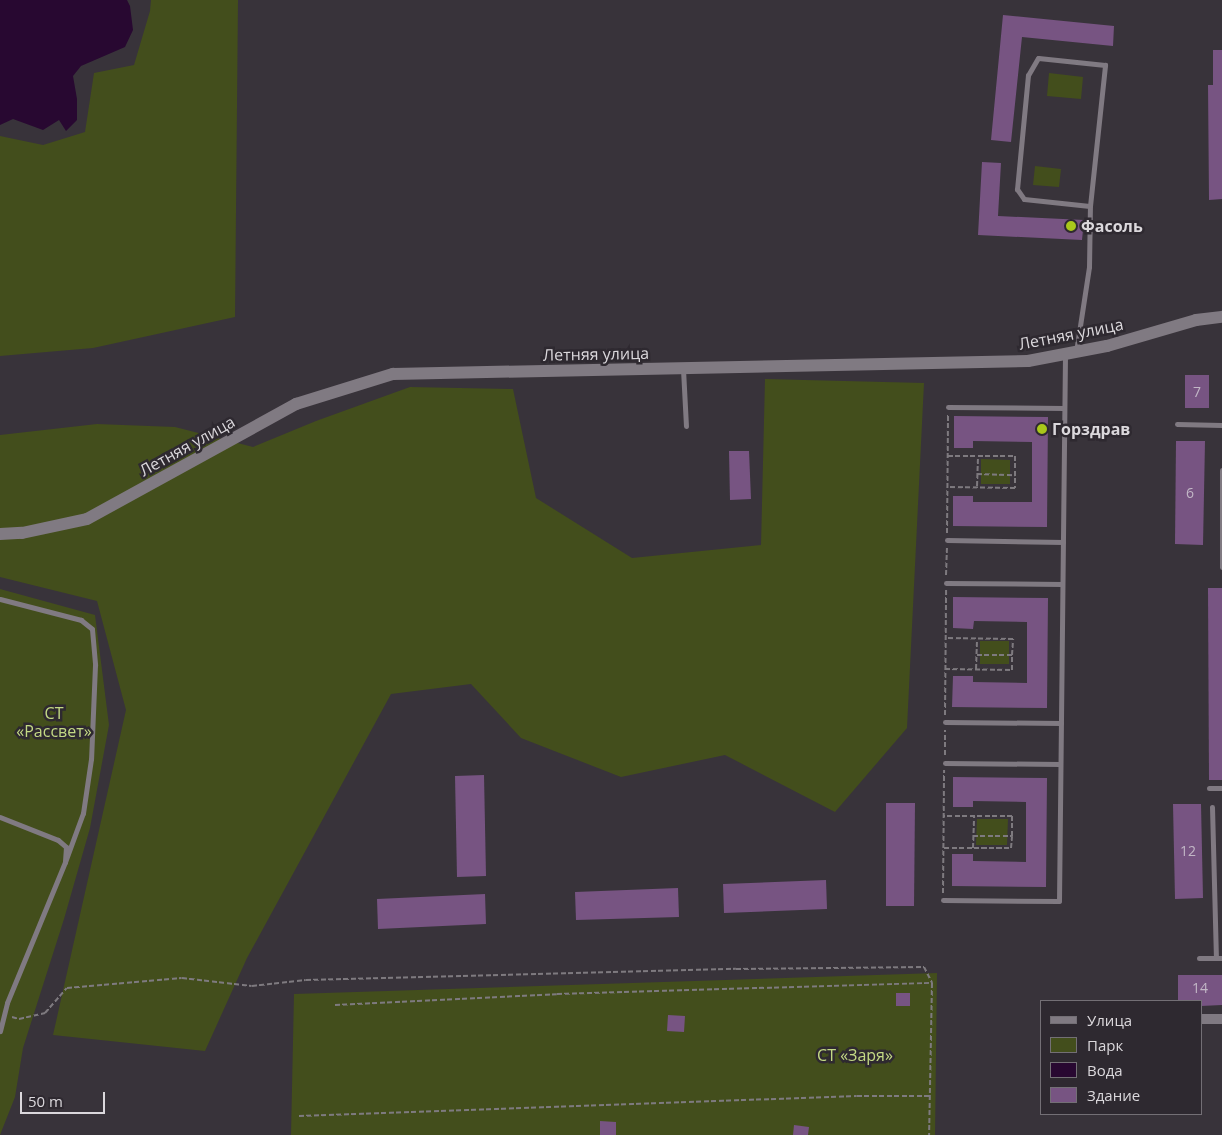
<!DOCTYPE html>
<html>
<head>
<meta charset="utf-8">
<style>
	body { margin:0 }
	#map { position:relative; width:1222px; height:1135px; overflow:hidden; background:#38333a; font-family:"Open Sans",sans-serif }
	div>[style] { position:absolute }
	.green>* { inset:0; background:#434e1c }
	.water>* { inset:0; background:#280831 }
	.building>* { inset:0; background:#775482 }
	.path>* { height:2px; margin-top:-1px; transform-origin:0; background:repeating-linear-gradient(90deg,#7e7a7f 0 5px,transparent 0 7.5px) }
	.service>* { height:5px; margin:-2.5px; padding:0 2.5px; transform-origin:2.5px; border-radius:2.5px; background:#807a82 }
	.minor>* { height:10px; margin:-5px; padding:0 5px; transform-origin:5px; border-radius:5px; background:#807a82 }
	.tertiary>* { height:12px; margin:-6px; padding:0 6px; transform-origin:6px; border-radius:6px; background:#807a82 }
	.dots>* { width:14px; height:14px; translate:-50% -50%; box-sizing:border-box; border:2px solid #2e2930; border-radius:50% }
	span { translate:-50% -50%; white-space:nowrap; text-align:center; line-height:1.15; -webkit-text-stroke:5px #2e2930; paint-order:stroke }
	.number-label { font-size:14px; color:#c2b7c6 }
	.number-label span { -webkit-text-stroke-width:0 }
	.poi-label { font-size:16px; color:#dbd8dc; font-weight:700 }
	.left { translate:0 -50%; text-align:left }
	.street-label { font-size:16px; color:#dbd8dc }
	.park-label { font-size:16px; color:#c3d984 }
	.legend { position:absolute; left:1040px; top:1000px; width:162px; height:115px; box-sizing:border-box; background:#2e2930; border:1px solid #736f75; margin:0; padding:6px 9px; list-style:none; font-size:15px; color:#dbd8dc }
	.legend li { display:flex; align-items:center; gap:10px; height:25px }
	.legend b { width:25px; border:1px solid #736f75 }
	.scale { position:absolute; left:20px; top:1092px; width:85px; height:22px; box-sizing:border-box; border:2px solid #dbd8dc; border-top:0; padding-left:6px; font-size:15px; line-height:18px; white-space:nowrap; color:#dbd8dc; -webkit-text-stroke:4px #2e2930; paint-order:stroke }
</style>
</head>
<body>
<div id="map">
	<div class="green">
		<div style="clip-path:polygon(151px 0,238px 0,235px 317px,93px 348px,0 356px,0 136px,43px 145px,85px 132px,94px 73px,134px 65px,150px 11px)"></div>
		<div style="clip-path:polygon(1049px 73px,1083px 77px,1081px 99px,1047px 96px)"></div>
		<div style="clip-path:polygon(1035px 166px,1061px 169px,1059px 187px,1033px 185px)"></div>
		<div style="clip-path:polygon(765px 379px,924px 383px,907px 728px,835px 812px,725px 755px,621px 777px,521px 738px,471px 684px,391px 694px,247px 958px,205px 1051px,53px 1035px,126px 710px,97px 601px,0 577px,0 435px,97px 424px,175px 427px,253px 447px,316px 421px,410px 387px,513px 389px,536px 498px,632px 558px,761px 545px)"></div>
		<div style="clip-path:polygon(981px 459px,1010px 460px,1010px 484px,981px 484px)"></div>
		<div style="clip-path:polygon(0 589px,95px 615px,109px 725px,90px 828px,64px 919px,23px 1048px,15px 1097px,0 1135px)"></div>
		<div style="clip-path:polygon(980px 641px,1009px 641px,1009px 664px,980px 664px)"></div>
		<div style="clip-path:polygon(977px 819px,1008px 819px,1007px 845px,976px 845px)"></div>
		<div style="clip-path:polygon(937px 973px,935px 1135px,291px 1135px,294px 994px)"></div>
	</div>
	<div class="water">
		<div style="clip-path:polygon(0 0,127px 0,130px 6px,133px 30px,125px 47px,81px 66px,73px 76px,77px 99px,77px 120px,66px 131px,59px 120px,43px 130px,13px 119px,0 125px)"></div>
	</div>
	<div class="building">
		<div style="clip-path:polygon(1003px 15px,1114px 26px,1113px 46px,1022px 37px,1011px 142px,991px 140px)"></div>
		<div style="clip-path:polygon(1213px 50px,1222px 50px,1222px 199px,1209px 200px,1208px 85px,1213px 85px)"></div>
		<div style="clip-path:polygon(982px 162px,1001px 163px,998px 216px,1084px 220px,1082px 240px,978px 235px)"></div>
		<div style="clip-path:polygon(1185px 375px,1209px 375px,1209px 408px,1185px 408px)"></div>
		<div style="clip-path:polygon(954px 416px,1048px 417px,1047px 527px,953px 526px,953px 496px,973px 496px,973px 502px,1032px 502px,1032px 442px,973px 441px,973px 448px,954px 448px)"></div>
		<div style="clip-path:polygon(1176px 441px,1205px 441px,1203px 545px,1175px 544px)"></div>
		<div style="clip-path:polygon(729px 451px,749px 451px,751px 499px,730px 500px)"></div>
		<div style="clip-path:polygon(1208px 588px,1222px 588px,1222px 780px,1209px 780px)"></div>
		<div style="clip-path:polygon(953px 597px,1048px 598px,1047px 708px,952px 707px,953px 676px,973px 676px,973px 682px,1027px 683px,1027px 622px,974px 621px,973px 629px,953px 628px)"></div>
		<div style="clip-path:polygon(484px 775px,486px 876px,457px 877px,455px 776px)"></div>
		<div style="clip-path:polygon(953px 777px,1047px 778px,1046px 887px,952px 886px,952px 854px,973px 854px,973px 861px,1026px 862px,1026px 802px,973px 801px,973px 807px,953px 807px)"></div>
		<div style="clip-path:polygon(886px 803px,915px 803px,914px 906px,886px 906px)"></div>
		<div style="clip-path:polygon(1173px 804px,1201px 804px,1203px 898px,1175px 899px)"></div>
		<div style="clip-path:polygon(826px 880px,827px 909px,724px 913px,723px 884px)"></div>
		<div style="clip-path:polygon(678px 888px,679px 917px,576px 920px,575px 892px)"></div>
		<div style="clip-path:polygon(485px 894px,486px 924px,378px 929px,377px 899px)"></div>
		<div style="clip-path:polygon(1178px 975px,1222px 975px,1222px 1005px,1201px 1006px,1201px 1001px,1178px 1001px)"></div>
		<div style="clip-path:polygon(896px 993px,910px 993px,910px 1006px,896px 1006px)"></div>
		<div style="clip-path:polygon(668px 1015px,685px 1016px,684px 1032px,667px 1031px)"></div>
		<div style="clip-path:polygon(600px 1121px,616px 1122px,616px 1135px,600px 1135px)"></div>
		<div style="clip-path:polygon(794px 1125px,809px 1127px,808px 1135px,793px 1135px)"></div>
	</div>
	<div class="path">
		<div style="left:948px;top:456px;width:67px"></div>
		<div style="left:1015px;top:456px;width:32px;rotate:90deg"></div>
		<div style="left:1015px;top:488px;width:66px;rotate:-179.1deg"></div>
		<div style="left:977px;top:474px;width:38px;rotate:2deg"></div>
		<div style="left:977px;top:486px;width:30px;rotate:-88deg"></div>
		<div style="left:947px;top:533px;width:118px;rotate:-89.5deg"></div>
		<div style="left:946px;top:575px;width:28px;rotate:-88deg"></div>
		<div style="left:977px;top:655px;width:35px"></div>
		<div style="left:945px;top:669px;width:67px;rotate:0.9deg"></div>
		<div style="left:1012px;top:670px;width:15px;rotate:-90deg"></div>
		<div style="left:1012px;top:655px;width:16px;rotate:-86deg"></div>
		<div style="left:1013px;top:639px;width:67px;rotate:-179.1deg"></div>
		<div style="left:976px;top:669px;width:30px;rotate:-88deg"></div>
		<div style="left:945px;top:715px;width:125px;rotate:-89.5deg"></div>
		<div style="left:945px;top:755px;width:25px;rotate:-90deg"></div>
		<div style="left:973px;top:836px;width:38px"></div>
		<div style="left:944px;top:848px;width:67px"></div>
		<div style="left:1011px;top:848px;width:12px;rotate:-85deg"></div>
		<div style="left:1012px;top:836px;width:20px;rotate:-90deg"></div>
		<div style="left:1012px;top:816px;width:68px;rotate:180deg"></div>
		<div style="left:973px;top:848px;width:32px;rotate:-88deg"></div>
		<div style="left:943px;top:893px;width:123px;rotate:-89.5deg"></div>
		<div style="left:335px;top:1005px;width:222px;rotate:-2.8deg"></div>
		<div style="left:557px;top:994px;width:375px;rotate:-1.7deg"></div>
		<div style="left:12px;top:1017px;width:7px;rotate:16deg"></div>
		<div style="left:19px;top:1019px;width:27px;rotate:-13deg"></div>
		<div style="left:45px;top:1013px;width:33px;rotate:-49deg"></div>
		<div style="left:67px;top:988px;width:115px;rotate:-5deg"></div>
		<div style="left:182px;top:978px;width:70px;rotate:6.5deg"></div>
		<div style="left:252px;top:986px;width:54px;rotate:-6.3deg"></div>
		<div style="left:306px;top:980px;width:430px;rotate:-1.5deg"></div>
		<div style="left:736px;top:969px;width:188px;rotate:-0.6deg"></div>
		<div style="left:924px;top:967px;width:18px;rotate:63deg"></div>
		<div style="left:932px;top:983px;width:152px;rotate:91.1deg"></div>
		<div style="left:299px;top:1116px;width:558px;rotate:-2.05deg"></div>
		<div style="left:857px;top:1096px;width:72px"></div>
	</div>
	<div class="service">
		<div style="left:1076px;top:352px;width:86px;rotate:-81.3deg"></div>
		<div style="left:1089px;top:267px;width:61px;rotate:-89.1deg"></div>
		<div style="left:1090px;top:206px;width:142px;rotate:-83.9deg"></div>
		<div style="left:1105px;top:65px;width:67px;rotate:-174deg"></div>
		<div style="left:1038px;top:58px;width:20px;rotate:120deg"></div>
		<div style="left:1028px;top:75px;width:115px;rotate:95.5deg"></div>
		<div style="left:1017px;top:189px;width:12px;rotate:55deg"></div>
		<div style="left:1024px;top:199px;width:66px;rotate:6.1deg"></div>
		<div style="left:683px;top:369px;width:57px;rotate:87deg"></div>
		<div style="left:948px;top:407px;width:116px;rotate:0.5deg"></div>
		<div style="left:1177px;top:424px;width:45px;rotate:1.3deg"></div>
		<div style="left:1222px;top:470px;width:97px;rotate:90deg"></div>
		<div style="left:947px;top:540px;width:116px;rotate:1deg"></div>
		<div style="left:946px;top:583px;width:116px;rotate:0.5deg"></div>
		<div style="left:0;top:599px;width:84px;rotate:14.5deg"></div>
		<div style="left:81px;top:620px;width:14px;rotate:39deg"></div>
		<div style="left:92px;top:629px;width:36px;rotate:85deg"></div>
		<div style="left:95px;top:665px;width:94px;rotate:92.4deg"></div>
		<div style="left:91px;top:759px;width:55px;rotate:98.4deg"></div>
		<div style="left:83px;top:813px;width:52px;rotate:110.2deg"></div>
		<div style="left:945px;top:722px;width:116px;rotate:0.5deg"></div>
		<div style="left:945px;top:763px;width:115px;rotate:0.5deg"></div>
		<div style="left:1209px;top:788px;width:13px"></div>
		<div style="left:1212px;top:807px;width:151px;rotate:88.5deg"></div>
		<div style="left:0;top:817px;width:62px;rotate:21.6deg"></div>
		<div style="left:58px;top:840px;width:11px;rotate:41deg"></div>
		<div style="left:66px;top:847px;width:15px;rotate:94deg"></div>
		<div style="left:65px;top:862px;width:152px;rotate:112.4deg"></div>
		<div style="left:7px;top:1003px;width:29px;rotate:104deg"></div>
		<div style="left:943px;top:900px;width:116px;rotate:0.5deg"></div>
		<div style="left:1059px;top:901px;width:546px;rotate:-89.37deg"></div>
		<div style="left:1199px;top:958px;width:23px"></div>
	</div>
	<div class="minor">
		<div style="left:1201px;top:1019px;width:21px"></div>
	</div>
	<div class="tertiary">
		<div style="left:0;top:534px;width:22px;rotate:-3deg"></div>
		<div style="left:22px;top:533px;width:66px;rotate:-12.2deg"></div>
		<div style="left:87px;top:519px;width:239px;rotate:-28.8deg"></div>
		<div style="left:296px;top:404px;width:102px;rotate:-17.2deg"></div>
		<div style="left:393px;top:374px;width:635px;rotate:-1.17deg"></div>
		<div style="left:1028px;top:361px;width:80px;rotate:-10.8deg"></div>
		<div style="left:1107px;top:346px;width:93px;rotate:-16.3deg"></div>
		<div style="left:1196px;top:320px;width:26px;rotate:-7deg"></div>
	</div>
	<div class="dots">
		<div style="left:1071px;top:226px;background:#a9c71b"></div>
		<div style="left:1042px;top:429px;background:#a9c71b"></div>
	</div>
	<div class="number-label">
		<span style="left:1197px;top:392px">7</span>
		<span style="left:1190px;top:493px">6</span>
		<span style="left:1188px;top:851px">12</span>
		<span style="left:1200px;top:988px">14</span>
	</div>
	<div class="poi-label">
		<span class="left" style="left:1081px;top:226px">Фасоль</span>
		<span class="left" style="left:1052px;top:429px">Горздрав</span>
	</div>
	<div class="street-label">
		<span style="left:1071px;top:334px;rotate:-11deg">Летняя улица</span>
		<span style="left:596px;top:354px;rotate:-1deg">Летняя улица</span>
		<span style="left:187px;top:446px;rotate:-29deg">Летняя улица</span>
	</div>
	<div class="park-label">
		<span style="left:54px;top:722px">СТ<br>«Рассвет»</span>
		<span style="left:855px;top:1055px">СТ «Заря»</span>
	</div>
	<ul class="legend">
	<li><b style="height:6px;background:#807a82"></b>Улица</li>
	<li><b style="height:14px;background:#434e1c"></b>Парк</li>
	<li><b style="height:14px;background:#280831"></b>Вода</li>
	<li><b style="height:14px;background:#775482"></b>Здание</li>
	</ul>
	<div class="scale">50 m</div>
</div>
</body>
</html>
